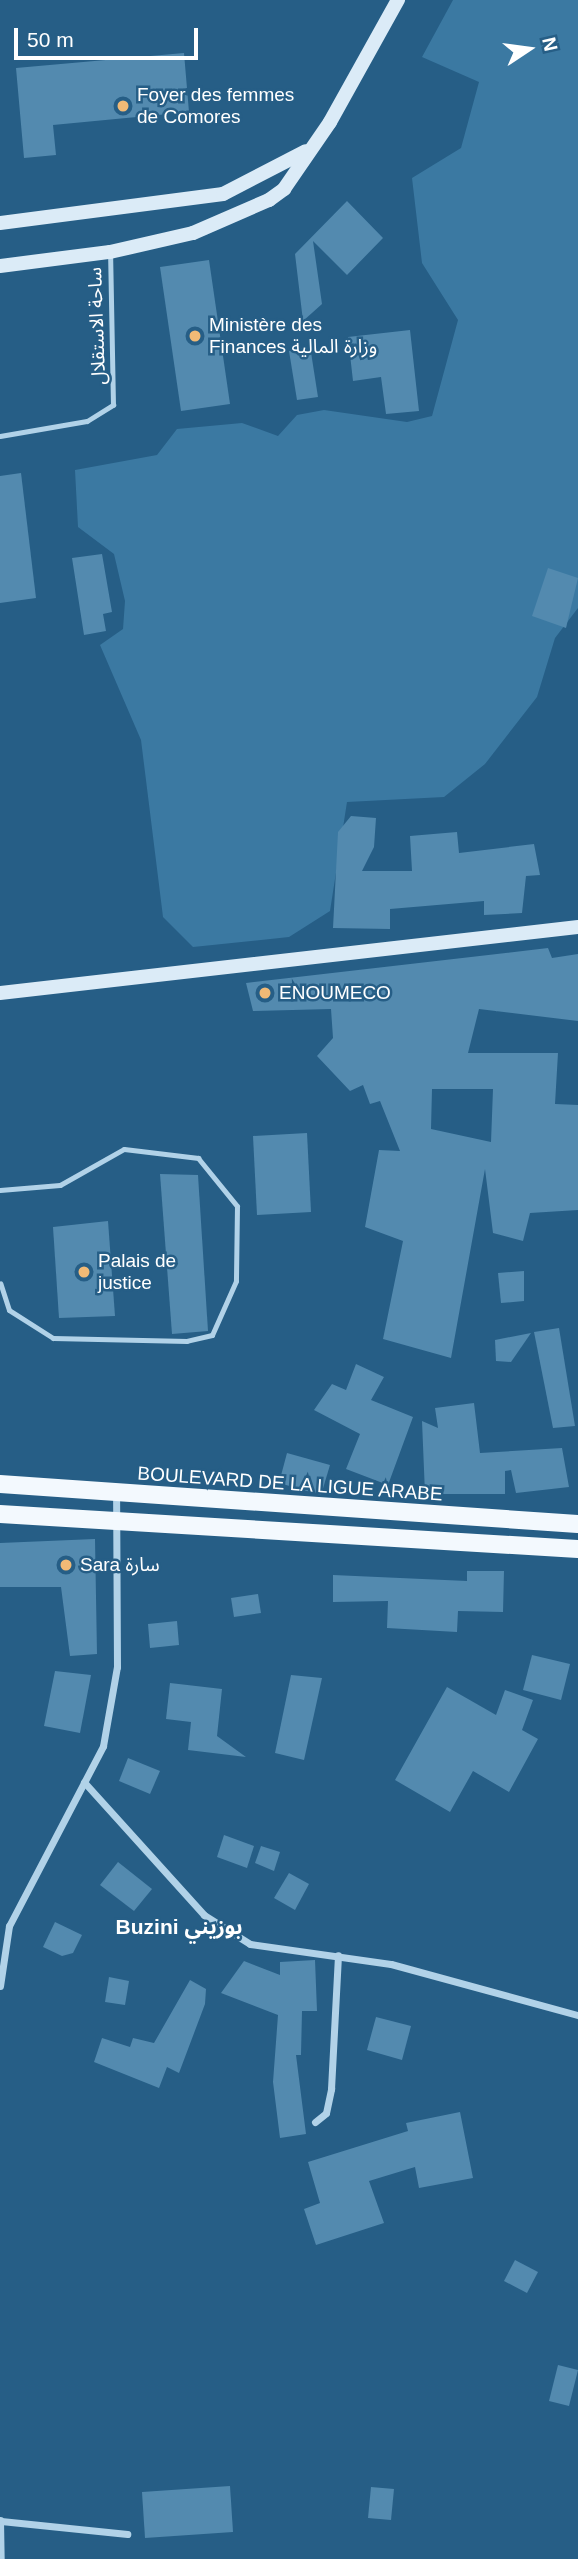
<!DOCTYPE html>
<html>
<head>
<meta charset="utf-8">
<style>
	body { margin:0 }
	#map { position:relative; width:578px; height:2559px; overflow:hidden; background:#265e86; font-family:Helvetica,"Noto Sans Arabic",sans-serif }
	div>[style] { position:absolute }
	.green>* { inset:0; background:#3b79a2 }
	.building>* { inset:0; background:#538aaf }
	.lane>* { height:5px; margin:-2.5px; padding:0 2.5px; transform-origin:2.5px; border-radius:2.5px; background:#b1d2e8 }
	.street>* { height:7px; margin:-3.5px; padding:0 3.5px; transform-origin:3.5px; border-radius:3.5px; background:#b1d2e8 }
	.secondary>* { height:14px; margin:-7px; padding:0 7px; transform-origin:7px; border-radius:7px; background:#dbebf7 }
	.primary>* { height:18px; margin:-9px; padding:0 9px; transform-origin:9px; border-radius:9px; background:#f3f9fe }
	.dots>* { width:19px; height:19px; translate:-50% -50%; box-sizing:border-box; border:4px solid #265e86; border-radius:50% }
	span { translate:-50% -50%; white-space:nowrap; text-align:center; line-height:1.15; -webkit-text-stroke:5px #265e86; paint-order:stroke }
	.poi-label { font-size:19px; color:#fff }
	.left { translate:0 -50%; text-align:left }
	.street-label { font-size:19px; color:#fff }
	.neighbourhood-label { font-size:21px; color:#fff; font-weight:700 }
	.north { position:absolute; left:494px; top:14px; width:70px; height:70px; -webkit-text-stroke:5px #265e86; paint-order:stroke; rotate:77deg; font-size:19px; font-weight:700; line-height:28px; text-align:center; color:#fff }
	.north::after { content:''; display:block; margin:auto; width:24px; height:32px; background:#fff; clip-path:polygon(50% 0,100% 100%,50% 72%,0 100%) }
	.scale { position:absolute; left:14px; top:28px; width:184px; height:32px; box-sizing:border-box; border:4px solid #fff; border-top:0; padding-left:9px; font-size:21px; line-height:24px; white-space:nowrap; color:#fff; -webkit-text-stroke:5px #265e86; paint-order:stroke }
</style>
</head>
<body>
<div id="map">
	<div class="green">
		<div style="clip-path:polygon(453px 0,578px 0,578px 608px,555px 638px,537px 697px,485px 764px,444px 797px,347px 802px,330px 911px,289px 937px,193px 947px,163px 917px,141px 740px,100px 645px,123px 629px,125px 601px,114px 554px,78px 527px,75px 470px,157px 455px,177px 429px,242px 423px,278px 436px,297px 415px,324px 410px,407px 422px,432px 416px,458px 320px,422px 263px,412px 178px,461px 148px,479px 82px,422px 57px)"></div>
	</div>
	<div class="building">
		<div style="clip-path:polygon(184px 53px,189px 112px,53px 125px,56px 155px,24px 158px,16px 68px)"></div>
		<div style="clip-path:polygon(347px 201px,383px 238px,347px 275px,313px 241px,322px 304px,303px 321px,295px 254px)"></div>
		<div style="clip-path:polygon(209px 260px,230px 404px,181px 411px,160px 267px)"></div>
		<div style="clip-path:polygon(410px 330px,419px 411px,386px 414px,381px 377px,353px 381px,348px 337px)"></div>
		<div style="clip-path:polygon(310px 346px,318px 397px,297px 400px,289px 351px)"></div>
		<div style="clip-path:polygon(21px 473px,36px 598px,0 603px,0 476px)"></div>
		<div style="clip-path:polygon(102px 554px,112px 612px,103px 614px,106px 631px,84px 635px,72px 558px)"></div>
		<div style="clip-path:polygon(548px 568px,578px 578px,566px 628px,532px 616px)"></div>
		<div style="clip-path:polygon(351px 816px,376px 818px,374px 847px,362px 871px,412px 871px,410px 836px,457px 832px,459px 853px,534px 844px,540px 875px,526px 876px,522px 913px,484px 915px,484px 901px,390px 909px,390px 929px,333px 928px,338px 832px)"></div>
		<div style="clip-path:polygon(evenodd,548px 948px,552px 958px,578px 954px,578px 1021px,479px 1009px,468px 1053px,558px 1053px,555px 1104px,578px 1105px,578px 1210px,530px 1213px,523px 1241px,493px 1233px,485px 1169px,451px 1358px,383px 1339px,403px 1241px,365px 1227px,379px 1150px,400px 1151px,380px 1101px,370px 1104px,363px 1085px,350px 1091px,317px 1056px,333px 1038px,331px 1009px,253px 1011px,246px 983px,548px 948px,432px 1089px,493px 1089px,491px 1142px,431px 1129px,432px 1089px)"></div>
		<div style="clip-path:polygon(307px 1133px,311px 1212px,257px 1215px,253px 1136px)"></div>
		<div style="clip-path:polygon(160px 1174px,198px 1175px,208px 1331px,172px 1334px)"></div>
		<div style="clip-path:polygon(108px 1221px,115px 1316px,59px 1318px,53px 1227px)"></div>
		<div style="clip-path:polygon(524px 1271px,524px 1301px,501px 1303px,498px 1273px)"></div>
		<div style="clip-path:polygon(559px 1328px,575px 1426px,553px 1428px,534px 1332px)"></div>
		<div style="clip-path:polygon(531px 1333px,511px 1362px,496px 1361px,495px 1340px)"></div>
		<div style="clip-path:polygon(356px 1364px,384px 1377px,371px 1400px,413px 1417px,388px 1485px,346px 1469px,360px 1434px,314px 1410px,332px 1384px,346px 1390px)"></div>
		<div style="clip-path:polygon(474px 1403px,480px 1453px,562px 1448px,569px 1487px,516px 1493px,511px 1470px,505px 1471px,505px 1494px,425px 1494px,422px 1421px,438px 1428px,435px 1408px)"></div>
		<div style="clip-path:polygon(287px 1453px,330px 1465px,321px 1495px,279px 1483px)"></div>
		<div style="clip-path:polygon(95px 1539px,97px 1654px,70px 1656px,61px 1587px,0 1587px,0 1543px)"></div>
		<div style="clip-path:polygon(467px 1571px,504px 1571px,503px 1612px,458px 1611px,457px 1632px,387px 1628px,388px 1601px,333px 1602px,333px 1575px,467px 1581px)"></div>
		<div style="clip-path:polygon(258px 1594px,261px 1613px,234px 1617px,231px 1598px)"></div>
		<div style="clip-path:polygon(177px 1621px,179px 1645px,150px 1648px,148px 1624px)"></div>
		<div style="clip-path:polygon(532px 1655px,570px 1664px,561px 1700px,523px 1690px)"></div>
		<div style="clip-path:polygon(55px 1671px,91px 1675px,80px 1733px,44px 1726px)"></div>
		<div style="clip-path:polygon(291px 1675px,322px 1678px,304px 1760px,275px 1753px)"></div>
		<div style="clip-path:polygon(170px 1683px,222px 1689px,217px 1736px,246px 1757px,188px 1750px,191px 1722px,166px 1719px)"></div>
		<div style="clip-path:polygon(447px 1687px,496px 1715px,505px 1690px,533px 1700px,522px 1730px,538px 1739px,509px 1792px,473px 1771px,450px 1812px,395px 1780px)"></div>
		<div style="clip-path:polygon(128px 1758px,160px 1771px,150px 1794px,119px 1781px)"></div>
		<div style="clip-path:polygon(224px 1835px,254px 1846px,247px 1868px,217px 1857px)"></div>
		<div style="clip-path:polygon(261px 1846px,280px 1852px,274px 1871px,255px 1863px)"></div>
		<div style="clip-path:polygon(118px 1862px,152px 1889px,134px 1911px,100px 1885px)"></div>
		<div style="clip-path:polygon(289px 1873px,309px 1884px,295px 1910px,274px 1898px)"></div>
		<div style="clip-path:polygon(55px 1922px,82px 1935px,73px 1953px,62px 1956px,43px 1947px)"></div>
		<div style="clip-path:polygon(315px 1960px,317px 2011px,302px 2011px,301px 2055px,296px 2055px,306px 2134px,280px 2138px,273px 2082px,278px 2015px,221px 1993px,244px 1961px,280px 1975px,280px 1962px)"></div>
		<div style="clip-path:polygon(109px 1977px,129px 1981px,125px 2005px,105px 2002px)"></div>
		<div style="clip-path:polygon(190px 1980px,206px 1989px,205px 2004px,179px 2073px,167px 2067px,159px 2088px,94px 2062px,102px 2038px,130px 2047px,133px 2038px,154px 2043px)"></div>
		<div style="clip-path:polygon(376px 2017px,411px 2026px,402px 2060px,367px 2050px)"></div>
		<div style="clip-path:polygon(460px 2112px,473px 2178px,419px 2188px,415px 2167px,369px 2181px,384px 2223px,316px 2245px,304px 2209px,320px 2203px,308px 2162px,408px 2131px,406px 2123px)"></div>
		<div style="clip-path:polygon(515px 2260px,538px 2272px,527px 2293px,504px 2281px)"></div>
		<div style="clip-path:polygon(558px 2365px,578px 2370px,569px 2406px,549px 2401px)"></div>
		<div style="clip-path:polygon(230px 2486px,233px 2532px,145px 2538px,142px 2492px)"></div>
		<div style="clip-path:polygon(371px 2487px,394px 2489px,391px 2520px,368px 2518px)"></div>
	</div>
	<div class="lane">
		<div style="left:0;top:436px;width:88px;rotate:-9.8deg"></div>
		<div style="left:87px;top:421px;width:31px;rotate:-32deg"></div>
		<div style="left:113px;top:405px;width:150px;rotate:-91.1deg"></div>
		<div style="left:0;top:1190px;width:60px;rotate:-4.8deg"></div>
		<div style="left:60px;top:1185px;width:73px;rotate:-29.4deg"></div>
		<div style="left:124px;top:1149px;width:75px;rotate:6.9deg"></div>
		<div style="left:198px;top:1158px;width:62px;rotate:50.9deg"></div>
		<div style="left:237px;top:1206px;width:75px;rotate:90.8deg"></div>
		<div style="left:236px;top:1281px;width:59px;rotate:114deg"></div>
		<div style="left:212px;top:1335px;width:26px;rotate:167deg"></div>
		<div style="left:187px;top:1341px;width:134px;rotate:-178.7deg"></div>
		<div style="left:53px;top:1338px;width:52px;rotate:-147.5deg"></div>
		<div style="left:9px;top:1310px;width:28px;rotate:-108deg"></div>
	</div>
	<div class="street">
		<div style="left:84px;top:1782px;width:179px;rotate:47.9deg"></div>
		<div style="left:204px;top:1915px;width:54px;rotate:32.2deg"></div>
		<div style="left:250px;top:1944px;width:142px;rotate:8.1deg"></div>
		<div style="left:391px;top:1964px;width:194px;rotate:15.3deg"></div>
		<div style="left:0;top:1986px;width:61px;rotate:-81.5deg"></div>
		<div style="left:9px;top:1926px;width:203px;rotate:-62.4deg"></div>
		<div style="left:103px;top:1746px;width:80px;rotate:-80deg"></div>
		<div style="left:117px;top:1667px;width:173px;rotate:-90.3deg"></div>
		<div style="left:315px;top:2122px;width:14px;rotate:-39deg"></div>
		<div style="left:326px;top:2113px;width:25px;rotate:-78deg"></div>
		<div style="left:331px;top:2089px;width:134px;rotate:-87deg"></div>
		<div style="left:0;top:2520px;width:39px;rotate:89deg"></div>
		<div style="left:1px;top:2521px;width:127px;rotate:5.9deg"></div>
	</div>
	<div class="secondary">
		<div style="left:0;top:223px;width:225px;rotate:-7.4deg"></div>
		<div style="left:223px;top:194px;width:93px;rotate:-27.4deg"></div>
		<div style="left:0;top:266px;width:111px;rotate:-7.3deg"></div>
		<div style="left:110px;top:252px;width:85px;rotate:-12.9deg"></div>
		<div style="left:193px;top:233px;width:83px;rotate:-23.5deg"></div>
		<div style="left:269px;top:200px;width:19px;rotate:-36deg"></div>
		<div style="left:284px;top:189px;width:81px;rotate:-55.5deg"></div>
		<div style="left:330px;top:122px;width:140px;rotate:-60.9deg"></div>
		<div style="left:0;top:993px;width:582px;rotate:-6.51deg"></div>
	</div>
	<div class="primary">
		<div style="left:0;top:1484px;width:579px;rotate:3.96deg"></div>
		<div style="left:0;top:1514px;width:579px;rotate:3.47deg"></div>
	</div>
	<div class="dots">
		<div style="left:123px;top:106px;background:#f1ba76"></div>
		<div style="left:195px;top:336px;background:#f1ba76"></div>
		<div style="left:265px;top:993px;background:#f1ba76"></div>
		<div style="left:84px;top:1272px;background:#f1ba76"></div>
		<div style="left:66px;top:1565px;background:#f1ba76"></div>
	</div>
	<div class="poi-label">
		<span class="left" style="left:137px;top:106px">Foyer des femmes<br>de Comores</span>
		<span class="left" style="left:209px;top:336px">Ministère des<br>Finances وزارة المالية</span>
		<span class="left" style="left:279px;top:993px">ENOUMECO</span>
		<span class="left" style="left:98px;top:1272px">Palais de<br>justice</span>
		<span class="left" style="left:80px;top:1565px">Sara سارة</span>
	</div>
	<div class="street-label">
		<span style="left:97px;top:326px;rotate:-92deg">ساحة الاستقلال</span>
		<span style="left:290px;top:1484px;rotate:4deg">BOULEVARD DE LA LIGUE ARABE</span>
	</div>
	<div class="neighbourhood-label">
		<span style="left:179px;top:1927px">Buzini بوزيني</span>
	</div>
	<div class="north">N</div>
	<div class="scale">50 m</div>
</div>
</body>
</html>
